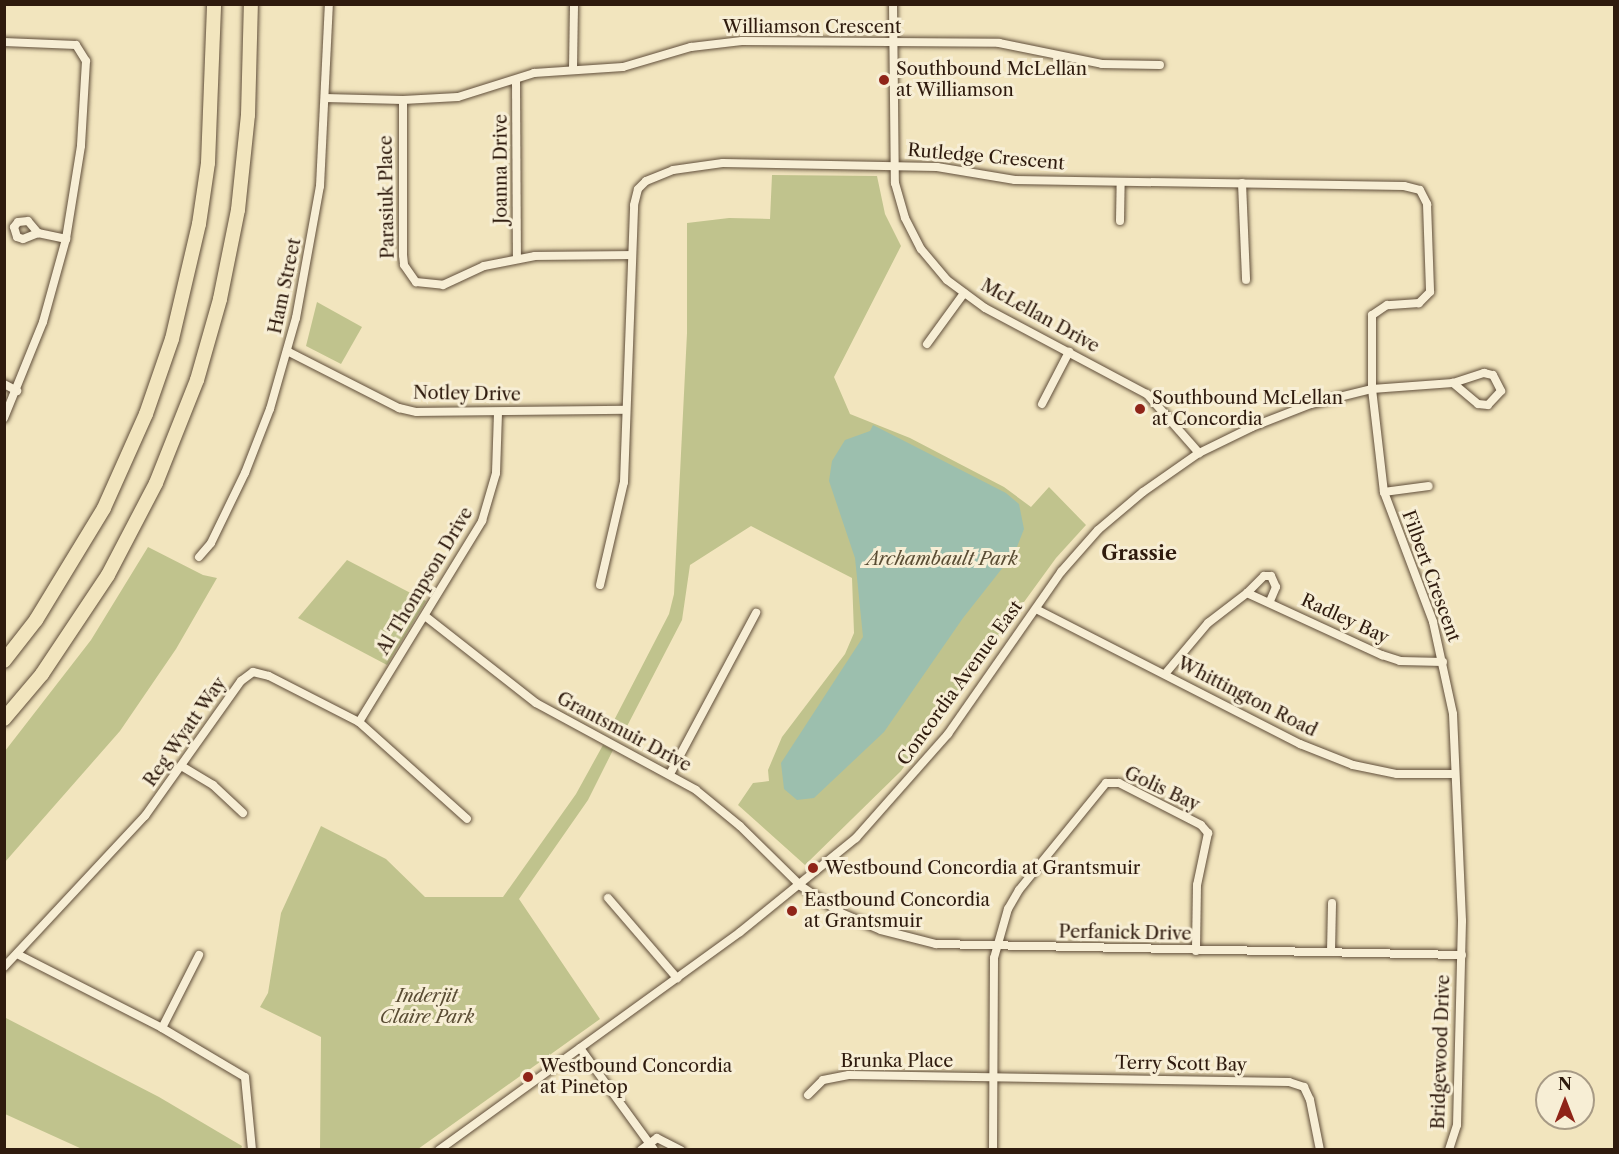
<!DOCTYPE html>
<html>
<head>
<meta charset="utf-8">
<style>
	body { margin:0 }
	#map { position:relative; width:1619px; height:1154px; overflow:hidden; background:#f2e5be; font-family:"Libre Caslon Text",serif }
	div>[style] { position:absolute }
	.green>* { inset:0; background:#c0c38d }
	.water>* { inset:0; background:#9cbfae }
	.roads { filter:drop-shadow(0 0 2px #604e3a) drop-shadow(0 0 2px #604e3a) }
	.minor>* { height:8px; margin:-4px; padding:0 4px; transform-origin:4px; border-radius:4px; background:#f7eed5 }
	.primary>* { height:14px; margin:-7px; padding:0 7px; transform-origin:7px; border-radius:7px; background:#f2e5be }
	.dots>* { width:16px; height:16px; translate:-50% -50%; box-sizing:border-box; border:3px solid #f7eed5; border-radius:50% }
	span { translate:-50% -50%; white-space:nowrap; text-align:center; line-height:1.15; -webkit-text-stroke:6px #f7eed5; paint-order:stroke }
	.street-label { font-size:18px; color:#2f1b0e }
	.poi-label { font-size:18px; color:#2f1b0e }
	.left { translate:0 -50%; text-align:left }
	.park-label { font-size:18px; color:#5a4d34; font-style:italic }
	.neighbourhood-label { font-size:20px; color:#2f1b0e; font-weight:700 }
	.frame { position:absolute; inset:0; border:6px solid #2f1b0e; pointer-events:none }
	.north { position:absolute; left:1535px; top:1070px; width:60px; height:60px; box-sizing:border-box; background:#f7eed5; border:2px solid #a79a85; border-radius:50%; rotate:0deg; font-size:16px; font-weight:700; line-height:24px; text-align:center; color:#2f1b0e }
	.north::after { content:''; display:block; margin:auto; width:21px; height:27px; background:#8f2418; clip-path:polygon(50% 0,100% 100%,50% 72%,0 100%) }
</style>
</head>
<body>
<div id="map">
	<div class="green">
		<div style="clip-path:polygon(772px 175px,877px 176px,885px 214px,901px 246px,834px 377px,850px 414px,910px 438px,1004px 487px,1031px 507px,1049px 487px,1086px 525px,1056px 558px,901px 771px,805px 865px,738px 805px,753px 783px,769px 781px,768px 770px,782px 737px,845px 654px,854px 633px,852px 578px,751px 526px,690px 565px,682px 620px,623px 734px,619px 738px,608px 732px,669px 614px,674px 594px,687px 333px,687px 223px,729px 218px,770px 219px)"></div>
		<div style="clip-path:polygon(317px 302px,362px 327px,341px 364px,306px 346px)"></div>
		<div style="clip-path:polygon(148px 547px,203px 575px,217px 578px,176px 649px,120px 731px,5px 862px,5px 751px,91px 640px)"></div>
		<div style="clip-path:polygon(347px 560px,426px 601px,387px 665px,298px 618px)"></div>
		<div style="clip-path:polygon(603px 745px,613px 750px,588px 800px,519px 899px,600px 1019px,418px 1149px,320px 1149px,321px 1037px,260px 1007px,268px 993px,281px 913px,321px 826px,386px 859px,425px 897px,503px 897px,576px 794px)"></div>
		<div style="clip-path:polygon(4px 1017px,159px 1097px,242px 1146px,241px 1149px,82px 1149px,5px 1114px)"></div>
	</div>
	<div class="water">
		<div style="clip-path:polygon(873px 425px,1006px 493px,1019px 504px,1024px 529px,1015px 552px,963px 618px,884px 732px,814px 798px,797px 800px,784px 789px,781px 763px,863px 637px,855px 558px,829px 481px,832px 461px,845px 440px,870px 431px)"></div>
	</div>
	<div class="roads">
		<div class="minor">
			<div style="left:893px;top:4px;width:179px;rotate:89.4deg"></div>
			<div style="left:895px;top:183px;width:36px;rotate:74deg"></div>
			<div style="left:905px;top:218px;width:35px;rotate:63deg"></div>
			<div style="left:921px;top:249px;width:40px;rotate:50deg"></div>
			<div style="left:947px;top:280px;width:47px;rotate:36.4deg"></div>
			<div style="left:985px;top:308px;width:183px;rotate:28deg"></div>
			<div style="left:1147px;top:394px;width:79px;rotate:48.6deg"></div>
			<div style="left:4px;top:42px;width:72px;rotate:2.4deg"></div>
			<div style="left:76px;top:45px;width:19px;rotate:58deg"></div>
			<div style="left:86px;top:61px;width:85px;rotate:93.4deg"></div>
			<div style="left:81px;top:146px;width:94px;rotate:99.2deg"></div>
			<div style="left:66px;top:239px;width:86px;rotate:105.5deg"></div>
			<div style="left:43px;top:322px;width:104px;rotate:112.1deg"></div>
			<div style="left:573px;top:69px;width:65px;rotate:-89.1deg"></div>
			<div style="left:516px;top:80px;width:178px;rotate:89.7deg"></div>
			<div style="left:325px;top:98px;width:78px;rotate:1.5deg"></div>
			<div style="left:403px;top:100px;width:55px;rotate:-3.1deg"></div>
			<div style="left:458px;top:97px;width:80px;rotate:-17.5deg"></div>
			<div style="left:534px;top:73px;width:89px;rotate:-3.9deg"></div>
			<div style="left:623px;top:67px;width:71px;rotate:-16.4deg"></div>
			<div style="left:691px;top:47px;width:51px;rotate:-6.7deg"></div>
			<div style="left:742px;top:41px;width:257px;rotate:0.4deg"></div>
			<div style="left:999px;top:43px;width:105px;rotate:11.5deg"></div>
			<div style="left:1102px;top:64px;width:58px;rotate:1deg"></div>
			<div style="left:403px;top:100px;width:155px;rotate:90deg"></div>
			<div style="left:403px;top:255px;width:10px;rotate:84deg"></div>
			<div style="left:404px;top:265px;width:21px;rotate:55deg"></div>
			<div style="left:416px;top:282px;width:27px;rotate:6deg"></div>
			<div style="left:443px;top:285px;width:45px;rotate:-24.9deg"></div>
			<div style="left:484px;top:266px;width:52px;rotate:-11.1deg"></div>
			<div style="left:535px;top:256px;width:97px;rotate:-0.6deg"></div>
			<div style="left:1242px;top:183px;width:97px;rotate:87.6deg"></div>
			<div style="left:1120px;top:221px;width:39px;rotate:-89deg"></div>
			<div style="left:38px;top:233px;width:16px;rotate:158deg"></div>
			<div style="left:23px;top:239px;width:6px;rotate:-162deg"></div>
			<div style="left:17px;top:237px;width:10px;rotate:-107deg"></div>
			<div style="left:14px;top:227px;width:6px;rotate:-51deg"></div>
			<div style="left:18px;top:222px;width:10px;rotate:-6deg"></div>
			<div style="left:28px;top:221px;width:16px;rotate:50deg"></div>
			<div style="left:38px;top:233px;width:29px;rotate:12deg"></div>
			<div style="left:927px;top:344px;width:63px;rotate:-54deg"></div>
			<div style="left:287px;top:351px;width:126px;rotate:27deg"></div>
			<div style="left:399px;top:408px;width:18px;rotate:13deg"></div>
			<div style="left:417px;top:412px;width:207px;rotate:-0.6deg"></div>
			<div style="left:4px;top:384px;width:15px;rotate:28deg"></div>
			<div style="left:1042px;top:404px;width:59px;rotate:-62.6deg"></div>
			<div style="left:1384px;top:492px;width:45px;rotate:-7.6deg"></div>
			<div style="left:199px;top:557px;width:18px;rotate:-49deg"></div>
			<div style="left:211px;top:543px;width:78px;rotate:-64.1deg"></div>
			<div style="left:245px;top:473px;width:69px;rotate:-68.7deg"></div>
			<div style="left:270px;top:409px;width:95px;rotate:-74.1deg"></div>
			<div style="left:296px;top:318px;width:134px;rotate:-79.7deg"></div>
			<div style="left:320px;top:186px;width:182px;rotate:-87.2deg"></div>
			<div style="left:600px;top:585px;width:106px;rotate:-76.9deg"></div>
			<div style="left:624px;top:482px;width:277px;rotate:-87.9deg"></div>
			<div style="left:634px;top:205px;width:16px;rotate:-76deg"></div>
			<div style="left:638px;top:189px;width:11px;rotate:-45deg"></div>
			<div style="left:646px;top:181px;width:29px;rotate:-22deg"></div>
			<div style="left:673px;top:170px;width:50px;rotate:-8deg"></div>
			<div style="left:723px;top:163px;width:214px;rotate:1.1deg"></div>
			<div style="left:937px;top:167px;width:79px;rotate:9.5deg"></div>
			<div style="left:1015px;top:180px;width:389px;rotate:0.9deg"></div>
			<div style="left:1404px;top:186px;width:16px;rotate:14deg"></div>
			<div style="left:1420px;top:190px;width:16px;rotate:63deg"></div>
			<div style="left:1427px;top:204px;width:88px;rotate:88deg"></div>
			<div style="left:1430px;top:292px;width:16px;rotate:135deg"></div>
			<div style="left:1419px;top:303px;width:32px;rotate:176deg"></div>
			<div style="left:1387px;top:305px;width:18px;rotate:146deg"></div>
			<div style="left:1372px;top:315px;width:74px;rotate:90deg"></div>
			<div style="left:1372px;top:389px;width:104px;rotate:83.4deg"></div>
			<div style="left:1384px;top:492px;width:139px;rotate:69.3deg"></div>
			<div style="left:1433px;top:622px;width:94px;rotate:77.7deg"></div>
			<div style="left:1453px;top:714px;width:207px;rotate:87.5deg"></div>
			<div style="left:1462px;top:921px;width:204px;rotate:91.4deg"></div>
			<div style="left:1457px;top:1125px;width:26px;rotate:108deg"></div>
			<div style="left:1247px;top:593px;width:24px;rotate:-45deg"></div>
			<div style="left:1264px;top:576px;width:7px"></div>
			<div style="left:1271px;top:576px;width:12px;rotate:66deg"></div>
			<div style="left:1276px;top:587px;width:15px;rotate:113deg"></div>
			<div style="left:1036px;top:609px;width:297px;rotate:27.1deg"></div>
			<div style="left:1300px;top:744px;width:57px;rotate:21.6deg"></div>
			<div style="left:1353px;top:765px;width:45px;rotate:11.6deg"></div>
			<div style="left:1397px;top:774px;width:58px"></div>
			<div style="left:425px;top:616px;width:141px;rotate:38.1deg"></div>
			<div style="left:536px;top:703px;width:182px;rotate:28.5deg"></div>
			<div style="left:696px;top:790px;width:57px;rotate:39.3deg"></div>
			<div style="left:740px;top:826px;width:86px;rotate:44.5deg"></div>
			<div style="left:801px;top:886px;width:48px;rotate:34deg"></div>
			<div style="left:841px;top:913px;width:43px;rotate:23deg"></div>
			<div style="left:881px;top:930px;width:57px;rotate:14.3deg"></div>
			<div style="left:936px;top:944px;width:526px;rotate:1.2deg"></div>
			<div style="left:1165px;top:674px;width:67px;rotate:-49.9deg"></div>
			<div style="left:1208px;top:623px;width:49px;rotate:-37.6deg"></div>
			<div style="left:1247px;top:593px;width:149px;rotate:24.7deg"></div>
			<div style="left:1382px;top:655px;width:19px;rotate:18deg"></div>
			<div style="left:1400px;top:661px;width:43px;rotate:1.3deg"></div>
			<div style="left:359px;top:722px;width:236px;rotate:-58.5deg"></div>
			<div style="left:482px;top:521px;width:50px;rotate:-73.7deg"></div>
			<div style="left:496px;top:473px;width:59px;rotate:-88.1deg"></div>
			<div style="left:183px;top:767px;width:35px;rotate:31deg"></div>
			<div style="left:213px;top:785px;width:41px;rotate:43deg"></div>
			<div style="left:670px;top:774px;width:183px;rotate:-61.9deg"></div>
			<div style="left:608px;top:898px;width:106px;rotate:49.2deg"></div>
			<div style="left:1331px;top:952px;width:49px;rotate:-88.8deg"></div>
			<div style="left:17px;top:954px;width:163px;rotate:27deg"></div>
			<div style="left:162px;top:1028px;width:96px;rotate:30.6deg"></div>
			<div style="left:245px;top:1077px;width:73px;rotate:84.5deg"></div>
			<div style="left:4px;top:967px;width:207px;rotate:-47deg"></div>
			<div style="left:145px;top:816px;width:166px;rotate:-54.6deg"></div>
			<div style="left:241px;top:681px;width:15px;rotate:-37deg"></div>
			<div style="left:253px;top:672px;width:16px;rotate:14deg"></div>
			<div style="left:269px;top:676px;width:101px;rotate:27.1deg"></div>
			<div style="left:359px;top:722px;width:145px;rotate:41.9deg"></div>
			<div style="left:162px;top:1028px;width:82px;rotate:-63.1deg"></div>
			<div style="left:580px;top:1048px;width:126px;rotate:54deg"></div>
			<div style="left:808px;top:1095px;width:21px;rotate:-45deg"></div>
			<div style="left:823px;top:1080px;width:26px;rotate:-11deg"></div>
			<div style="left:849px;top:1075px;width:440px;rotate:0.9deg"></div>
			<div style="left:1289px;top:1082px;width:16px;rotate:18deg"></div>
			<div style="left:1304px;top:1087px;width:14px;rotate:65deg"></div>
			<div style="left:1310px;top:1100px;width:51px;rotate:78.7deg"></div>
			<div style="left:439px;top:1150px;width:372px;rotate:-35.9deg"></div>
			<div style="left:740px;top:932px;width:149px;rotate:-39deg"></div>
			<div style="left:856px;top:838px;width:139px;rotate:-48.5deg"></div>
			<div style="left:948px;top:734px;width:198px;rotate:-55.1deg"></div>
			<div style="left:1061px;top:572px;width:56px;rotate:-48.6deg"></div>
			<div style="left:1098px;top:530px;width:59px;rotate:-40.2deg"></div>
			<div style="left:1143px;top:492px;width:68px;rotate:-34.9deg"></div>
			<div style="left:1199px;top:453px;width:59px;rotate:-26.1deg"></div>
			<div style="left:1252px;top:427px;width:63px;rotate:-21.3deg"></div>
			<div style="left:1311px;top:404px;width:63px;rotate:-13.8deg"></div>
			<div style="left:1372px;top:389px;width:81px;rotate:-4.2deg"></div>
			<div style="left:1453px;top:383px;width:33px;rotate:-18deg"></div>
			<div style="left:1484px;top:373px;width:9px;rotate:13deg"></div>
			<div style="left:1493px;top:375px;width:18px;rotate:63deg"></div>
			<div style="left:1501px;top:391px;width:19px;rotate:133deg"></div>
			<div style="left:1488px;top:405px;width:10px;rotate:-174deg"></div>
			<div style="left:1478px;top:404px;width:33px;rotate:-140deg"></div>
			<div style="left:641px;top:1150px;width:20px;rotate:-37deg"></div>
			<div style="left:657px;top:1138px;width:27px;rotate:27deg"></div>
			<div style="left:993px;top:1150px;width:192px;rotate:-89.7deg"></div>
			<div style="left:994px;top:958px;width:51px;rotate:-74.1deg"></div>
			<div style="left:1008px;top:909px;width:22px;rotate:-60deg"></div>
			<div style="left:1019px;top:890px;width:138px;rotate:-50.9deg"></div>
			<div style="left:1106px;top:783px;width:13px"></div>
			<div style="left:1119px;top:783px;width:92px;rotate:27.1deg"></div>
			<div style="left:1201px;top:825px;width:11px;rotate:49deg"></div>
			<div style="left:1208px;top:833px;width:53px;rotate:101.9deg"></div>
			<div style="left:1197px;top:885px;width:66px;rotate:90.9deg"></div>
		</div>
		<div class="primary">
			<div style="left:4px;top:661px;width:52px;rotate:-52deg"></div>
			<div style="left:36px;top:620px;width:131px;rotate:-58.7deg"></div>
			<div style="left:104px;top:508px;width:103px;rotate:-65.9deg"></div>
			<div style="left:146px;top:414px;width:79px;rotate:-70.9deg"></div>
			<div style="left:172px;top:339px;width:118px;rotate:-76.8deg"></div>
			<div style="left:199px;top:224px;width:62px;rotate:-81.6deg"></div>
			<div style="left:208px;top:163px;width:159px;rotate:-87.8deg"></div>
			<div style="left:4px;top:719px;width:59px;rotate:-49.8deg"></div>
			<div style="left:42px;top:674px;width:119px;rotate:-56.3deg"></div>
			<div style="left:108px;top:575px;width:104px;rotate:-62.4deg"></div>
			<div style="left:156px;top:483px;width:111px;rotate:-68.3deg"></div>
			<div style="left:197px;top:380px;width:84px;rotate:-74.1deg"></div>
			<div style="left:220px;top:299px;width:91px;rotate:-78.6deg"></div>
			<div style="left:238px;top:210px;width:96px;rotate:-84deg"></div>
			<div style="left:248px;top:115px;width:111px;rotate:-88.5deg"></div>
		</div>
	</div>
	<div class="dots">
		<div style="left:884px;top:80px;background:#8f2418"></div>
		<div style="left:1140px;top:409px;background:#8f2418"></div>
		<div style="left:813px;top:868px;background:#8f2418"></div>
		<div style="left:792px;top:911px;background:#8f2418"></div>
		<div style="left:528px;top:1077px;background:#8f2418"></div>
	</div>
	<div class="street-label">
		<span style="left:812px;top:27px">Williamson Crescent</span>
		<span style="left:986px;top:157px;rotate:5deg">Rutledge Crescent</span>
		<span style="left:501px;top:169px;rotate:-90deg">Joanna Drive</span>
		<span style="left:387px;top:197px;rotate:-91deg">Parasiuk Place</span>
		<span style="left:285px;top:286px;rotate:-78deg">Ham Street</span>
		<span style="left:1040px;top:316px;rotate:29deg">McLellan Drive</span>
		<span style="left:467px;top:394px;rotate:1deg">Notley Drive</span>
		<span style="left:1431px;top:576px;rotate:70deg">Filbert Crescent</span>
		<span style="left:425px;top:581px;rotate:-59deg">Al Thompson Drive</span>
		<span style="left:1345px;top:619px;rotate:25deg">Radley Bay</span>
		<span style="left:960px;top:683px;rotate:-54deg">Concordia Avenue East</span>
		<span style="left:1247px;top:697px;rotate:27deg">Whittington Road</span>
		<span style="left:185px;top:732px;rotate:-55deg">Reg Wyatt Way</span>
		<span style="left:624px;top:732px;rotate:28deg">Grantsmuir Drive</span>
		<span style="left:1162px;top:789px;rotate:25deg">Golis Bay</span>
		<span style="left:1125px;top:933px;rotate:1deg">Perfanick Drive</span>
		<span style="left:1441px;top:1052px;rotate:-88deg">Bridgewood Drive</span>
		<span style="left:897px;top:1061px">Brunka Place</span>
		<span style="left:1181px;top:1064px;rotate:1deg">Terry Scott Bay</span>
	</div>
	<div class="poi-label">
		<span class="left" style="left:896px;top:80px">Southbound McLellan<br>at Williamson</span>
		<span class="left" style="left:1152px;top:409px">Southbound McLellan<br>at Concordia</span>
		<span class="left" style="left:825px;top:868px">Westbound Concordia at Grantsmuir</span>
		<span class="left" style="left:804px;top:911px">Eastbound Concordia<br>at Grantsmuir</span>
		<span class="left" style="left:540px;top:1077px">Westbound Concordia<br>at Pinetop</span>
	</div>
	<div class="park-label">
		<span style="left:942px;top:559px">Archambault Park</span>
		<span style="left:427px;top:1007px">Inderjit<br>Claire Park</span>
	</div>
	<div class="neighbourhood-label">
		<span style="left:1139px;top:553px">Grassie</span>
	</div>
	<div class="frame"></div>
	<div class="north">N</div>
</div>
</body>
</html>
